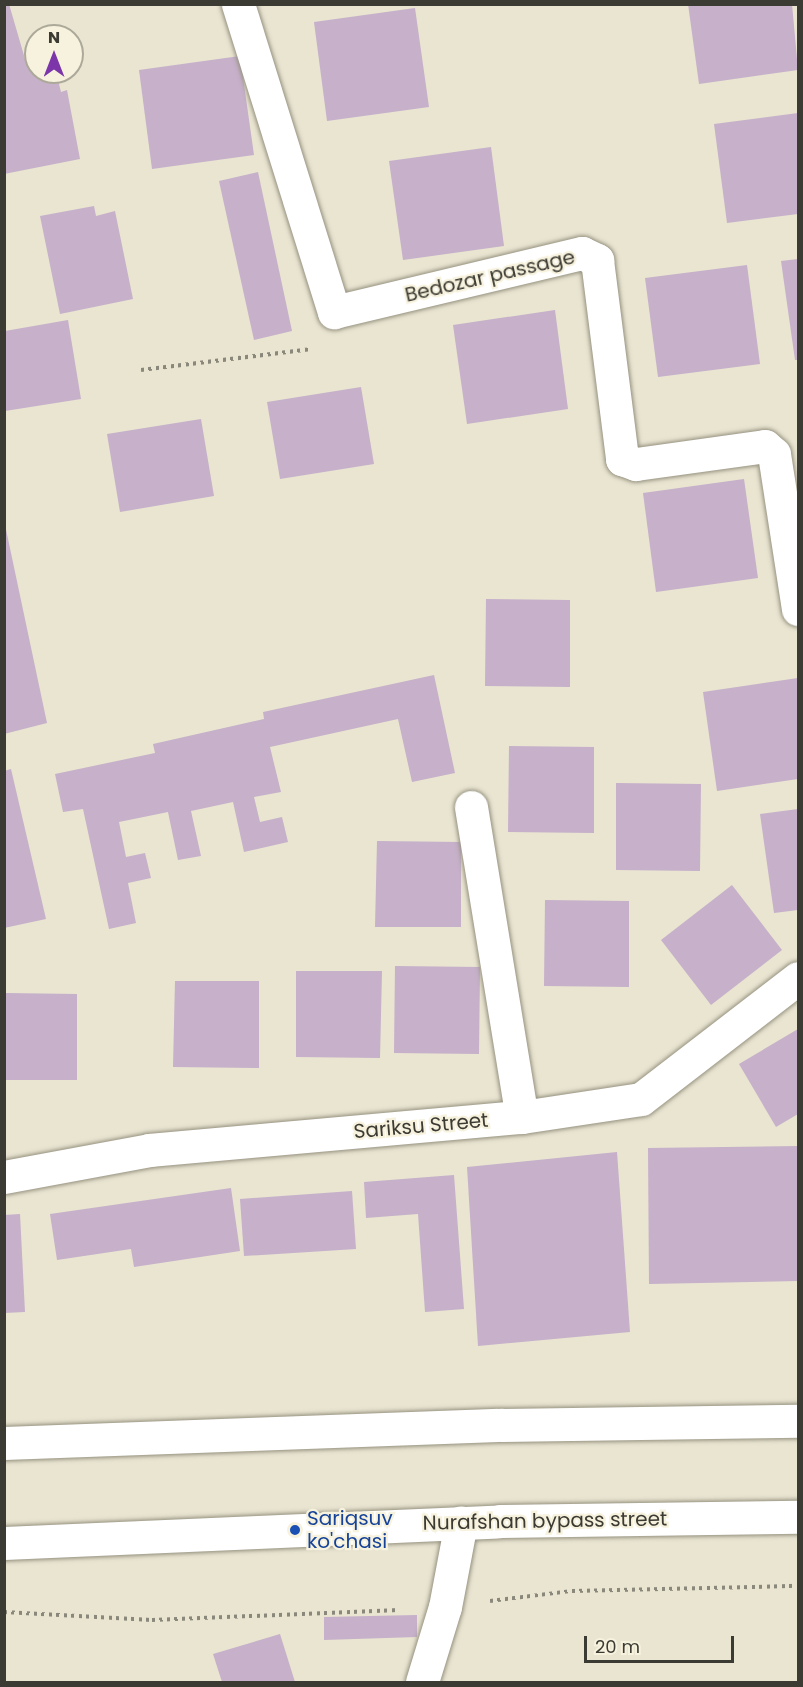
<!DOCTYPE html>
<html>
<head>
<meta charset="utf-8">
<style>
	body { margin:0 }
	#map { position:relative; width:803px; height:1687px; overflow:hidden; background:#e9e5d1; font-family:Poppins,sans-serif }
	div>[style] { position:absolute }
	.building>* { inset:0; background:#c6b0ca }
	.path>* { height:4px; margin-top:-2px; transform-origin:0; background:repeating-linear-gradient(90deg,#8a887b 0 3px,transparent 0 7.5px) }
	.roads { filter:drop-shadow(0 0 2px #969280) drop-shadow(0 0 2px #969280) }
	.minor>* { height:33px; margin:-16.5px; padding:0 16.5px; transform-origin:16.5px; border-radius:16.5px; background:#fff }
	.major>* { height:33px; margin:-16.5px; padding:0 16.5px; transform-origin:16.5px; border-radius:16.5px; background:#fff }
	.dots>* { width:16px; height:16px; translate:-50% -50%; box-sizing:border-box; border:3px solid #f7f2de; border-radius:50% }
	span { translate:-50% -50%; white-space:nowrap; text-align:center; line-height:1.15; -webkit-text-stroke:4.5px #f7f2de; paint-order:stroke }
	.street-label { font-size:20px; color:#3c3b33 }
	.transit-label { font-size:20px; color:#164399 }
	.left { translate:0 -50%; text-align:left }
	.frame { position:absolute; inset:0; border:6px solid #3c3b33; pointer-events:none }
	.north { position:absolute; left:24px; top:24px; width:60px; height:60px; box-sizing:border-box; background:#f7f2de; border:2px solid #aca99a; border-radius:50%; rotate:0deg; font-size:16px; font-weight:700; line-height:24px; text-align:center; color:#3c3b33 }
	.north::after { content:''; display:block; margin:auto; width:21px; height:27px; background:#7c36a9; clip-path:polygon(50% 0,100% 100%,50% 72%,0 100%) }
	.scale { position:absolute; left:584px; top:1636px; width:150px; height:27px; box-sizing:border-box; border:3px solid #3c3b33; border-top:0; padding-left:8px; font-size:18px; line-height:21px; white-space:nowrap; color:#3c3b33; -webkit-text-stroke:4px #f7f2de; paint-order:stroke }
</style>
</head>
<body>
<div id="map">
	<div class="building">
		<div style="clip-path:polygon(4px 4px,9px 4px,25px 59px,36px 56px,36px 72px,56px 72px,61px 92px,67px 90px,80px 159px,4px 174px)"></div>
		<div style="clip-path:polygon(688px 4px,792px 4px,798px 70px,699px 84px)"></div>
		<div style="clip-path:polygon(415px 8px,429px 107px,327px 121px,314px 22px)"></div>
		<div style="clip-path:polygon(240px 56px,254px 155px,152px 169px,139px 70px)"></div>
		<div style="clip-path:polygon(798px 113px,798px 214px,727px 223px,714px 124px)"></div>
		<div style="clip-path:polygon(491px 147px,504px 246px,403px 260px,389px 161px)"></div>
		<div style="clip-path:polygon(258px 172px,292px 331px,254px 340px,219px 181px)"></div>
		<div style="clip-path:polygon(94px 206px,96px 216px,115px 211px,133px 299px,60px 314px,40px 216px)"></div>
		<div style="clip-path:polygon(798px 259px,798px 360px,795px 360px,781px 261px)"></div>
		<div style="clip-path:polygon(747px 265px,760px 364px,658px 377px,645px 278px)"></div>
		<div style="clip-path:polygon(555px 310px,568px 409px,467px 424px,453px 325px)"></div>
		<div style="clip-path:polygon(68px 320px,81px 399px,5px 411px,5px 331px)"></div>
		<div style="clip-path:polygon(361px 387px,374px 464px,280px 479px,267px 402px)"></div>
		<div style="clip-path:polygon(201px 419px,214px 496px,120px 512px,107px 434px)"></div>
		<div style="clip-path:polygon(744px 479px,758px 578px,656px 592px,643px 493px)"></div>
		<div style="clip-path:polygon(4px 520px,47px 723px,4px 734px)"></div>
		<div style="clip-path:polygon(486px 599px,570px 600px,570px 687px,485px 686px)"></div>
		<div style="clip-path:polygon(434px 675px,455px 773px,412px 782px,398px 719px,270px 747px,281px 792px,254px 797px,260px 822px,282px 817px,288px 842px,244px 852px,233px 802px,191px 811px,201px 856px,178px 860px,168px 812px,119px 822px,126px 857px,145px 853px,151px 878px,128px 883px,136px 923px,109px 929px,83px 809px,63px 812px,55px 774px,155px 753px,153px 744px,264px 719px,263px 712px)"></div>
		<div style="clip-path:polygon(798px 678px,798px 779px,717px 791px,703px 692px)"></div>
		<div style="clip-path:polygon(509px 746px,594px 747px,594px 833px,508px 832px)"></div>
		<div style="clip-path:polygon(11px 769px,46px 919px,4px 928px,4px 771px)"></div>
		<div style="clip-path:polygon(616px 783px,701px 784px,700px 871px,616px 870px)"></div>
		<div style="clip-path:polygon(798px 809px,798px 910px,774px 913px,760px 814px)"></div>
		<div style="clip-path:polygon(377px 841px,461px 842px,461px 927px,375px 927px)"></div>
		<div style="clip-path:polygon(732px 885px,782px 950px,711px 1005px,661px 940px)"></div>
		<div style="clip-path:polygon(545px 900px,629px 901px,629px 987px,544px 986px)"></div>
		<div style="clip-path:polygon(395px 966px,480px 967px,479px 1054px,394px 1053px)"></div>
		<div style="clip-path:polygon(296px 971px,382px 971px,380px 1058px,296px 1057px)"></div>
		<div style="clip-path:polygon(175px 981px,259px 981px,259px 1068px,173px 1067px)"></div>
		<div style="clip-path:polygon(5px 993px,77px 994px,77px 1080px,5px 1080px)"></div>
		<div style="clip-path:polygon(798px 1029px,798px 1114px,776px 1127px,739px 1064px)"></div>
		<div style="clip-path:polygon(798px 1146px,798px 1281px,649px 1284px,648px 1148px)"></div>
		<div style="clip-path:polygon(617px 1152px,630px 1332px,478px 1346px,467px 1167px)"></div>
		<div style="clip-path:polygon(454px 1175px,464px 1309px,425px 1312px,418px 1214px,366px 1218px,364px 1182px)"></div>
		<div style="clip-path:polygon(231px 1188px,240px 1251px,134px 1267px,131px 1249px,57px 1260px,50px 1214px)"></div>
		<div style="clip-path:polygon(352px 1191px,356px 1249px,244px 1256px,240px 1199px)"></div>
		<div style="clip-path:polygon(20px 1214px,25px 1312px,4px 1313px,4px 1215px)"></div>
		<div style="clip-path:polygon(417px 1615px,417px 1637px,324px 1640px,324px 1617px)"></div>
		<div style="clip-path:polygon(280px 1634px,295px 1682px,222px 1682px,213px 1654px)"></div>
	</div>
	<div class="path">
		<div style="left:141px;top:370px;width:172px;rotate:-7deg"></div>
		<div style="left:490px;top:1601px;width:83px;rotate:-7deg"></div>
		<div style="left:572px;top:1591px;width:226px;rotate:-1.3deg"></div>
		<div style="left:4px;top:1612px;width:148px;rotate:3.1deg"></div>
		<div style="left:152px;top:1620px;width:247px;rotate:-2.3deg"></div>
	</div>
	<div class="roads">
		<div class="minor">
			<div style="left:238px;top:4px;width:323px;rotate:72.7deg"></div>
			<div style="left:334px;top:312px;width:255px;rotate:-13.4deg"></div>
			<div style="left:582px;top:253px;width:17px;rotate:25deg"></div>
			<div style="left:597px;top:260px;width:201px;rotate:82.8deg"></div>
			<div style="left:622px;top:459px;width:15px;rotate:20deg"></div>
			<div style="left:636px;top:464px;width:130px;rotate:-7.9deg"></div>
			<div style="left:765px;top:446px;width:12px;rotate:42deg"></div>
			<div style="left:774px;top:454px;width:157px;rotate:81.2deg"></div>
			<div style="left:471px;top:807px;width:314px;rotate:80.7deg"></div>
			<div style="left:4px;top:1177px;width:147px;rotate:-10.5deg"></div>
			<div style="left:149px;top:1150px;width:374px;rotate:-5.1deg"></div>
			<div style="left:522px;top:1117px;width:120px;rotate:-8.6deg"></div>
			<div style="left:641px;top:1099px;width:198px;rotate:-37.6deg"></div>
			<div style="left:422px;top:1682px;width:78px;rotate:-73deg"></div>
			<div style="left:445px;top:1607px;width:86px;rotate:-79.3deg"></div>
		</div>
		<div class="major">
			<div style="left:4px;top:1443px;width:498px;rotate:-2.1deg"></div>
			<div style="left:502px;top:1425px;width:296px;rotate:-0.8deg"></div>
			<div style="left:4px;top:1543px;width:496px;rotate:-2.5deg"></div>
			<div style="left:500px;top:1521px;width:298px;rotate:-0.8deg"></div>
		</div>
	</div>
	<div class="dots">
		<div style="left:295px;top:1530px;background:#1a4fb4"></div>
	</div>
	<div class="street-label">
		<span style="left:490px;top:276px;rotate:-13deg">Bedozar passage</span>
		<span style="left:421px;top:1126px;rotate:-5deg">Sariksu Street</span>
		<span style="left:545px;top:1521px;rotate:-1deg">Nurafshan bypass street</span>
	</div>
	<div class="transit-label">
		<span class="left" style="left:307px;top:1530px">Sariqsuv<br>ko'chasi</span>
	</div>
	<div class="frame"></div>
	<div class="north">N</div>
	<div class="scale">20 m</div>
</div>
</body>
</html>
